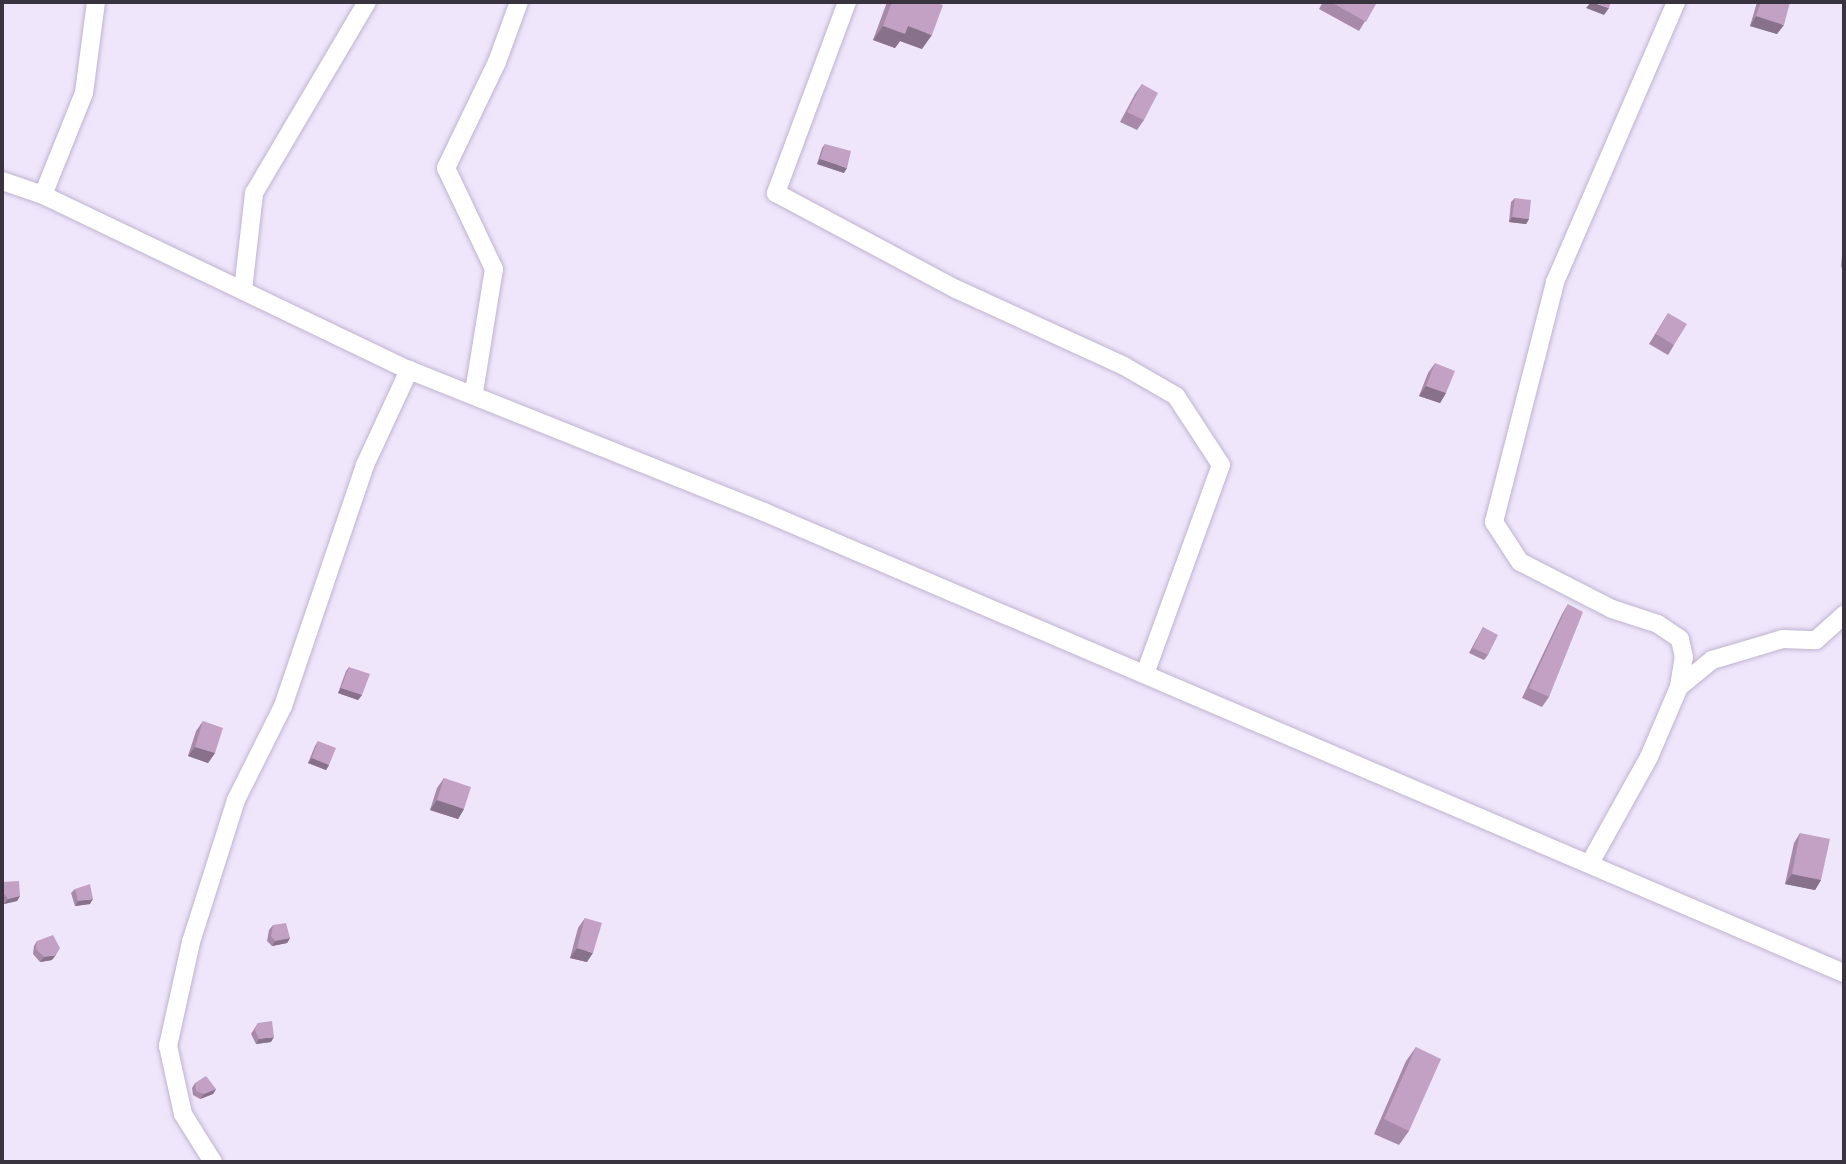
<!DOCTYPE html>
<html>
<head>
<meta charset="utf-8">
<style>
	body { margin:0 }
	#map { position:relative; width:1846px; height:1164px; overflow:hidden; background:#efe6fc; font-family:Lora,serif }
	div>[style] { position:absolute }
	.roads { filter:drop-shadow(0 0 2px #bfb3ce) drop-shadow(0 0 2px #bfb3ce) }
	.minor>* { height:18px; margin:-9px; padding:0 9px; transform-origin:9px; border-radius:9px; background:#fff }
	.wall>* { inset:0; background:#a78aa9 }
	.shaded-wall>* { inset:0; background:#88718a }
	.building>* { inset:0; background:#c2a1c5 }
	span { translate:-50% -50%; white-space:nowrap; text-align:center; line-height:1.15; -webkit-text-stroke:5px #fff; paint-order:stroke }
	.frame { position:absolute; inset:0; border:4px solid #38333e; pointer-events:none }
</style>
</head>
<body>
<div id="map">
	<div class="roads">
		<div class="minor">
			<div style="left:847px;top:2px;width:204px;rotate:110.4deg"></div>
			<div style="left:776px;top:193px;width:204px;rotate:28.1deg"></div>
			<div style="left:956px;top:289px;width:185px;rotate:24.6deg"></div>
			<div style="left:1124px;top:366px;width:60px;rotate:30deg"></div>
			<div style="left:1176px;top:396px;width:82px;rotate:56.9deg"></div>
			<div style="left:1221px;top:465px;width:222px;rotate:110deg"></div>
			<div style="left:2px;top:181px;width:43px;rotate:18.9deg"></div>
			<div style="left:43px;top:195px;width:406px;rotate:25.6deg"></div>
			<div style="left:409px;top:370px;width:382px;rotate:21.8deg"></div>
			<div style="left:764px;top:512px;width:1174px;rotate:23.12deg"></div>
			<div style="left:43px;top:195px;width:110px;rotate:-68.1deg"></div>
			<div style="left:84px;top:93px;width:92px;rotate:-82.5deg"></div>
			<div style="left:243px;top:290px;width:98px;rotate:-83.5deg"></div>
			<div style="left:254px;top:193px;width:222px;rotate:-59.4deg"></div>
			<div style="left:474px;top:392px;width:125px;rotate:-80.8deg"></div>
			<div style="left:494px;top:269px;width:112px;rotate:-115.4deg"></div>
			<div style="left:446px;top:168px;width:118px;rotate:-64.3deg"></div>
			<div style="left:497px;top:62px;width:64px;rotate:-69.9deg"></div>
			<div style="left:1679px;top:687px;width:43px;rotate:-39.3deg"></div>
			<div style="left:1712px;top:660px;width:74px;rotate:-16.5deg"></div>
			<div style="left:1783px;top:639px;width:33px;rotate:2deg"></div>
			<div style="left:1816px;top:640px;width:38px;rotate:-42deg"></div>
			<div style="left:1590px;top:863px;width:121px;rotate:-60.9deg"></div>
			<div style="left:1649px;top:757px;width:76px;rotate:-66.8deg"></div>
			<div style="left:1679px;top:687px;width:30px;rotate:-81deg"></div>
			<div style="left:1684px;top:657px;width:18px;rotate:-103deg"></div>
			<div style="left:1680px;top:639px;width:27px;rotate:-146deg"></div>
			<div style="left:1658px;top:624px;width:48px;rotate:-161.9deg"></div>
			<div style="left:1612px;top:609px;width:103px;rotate:-152.9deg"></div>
			<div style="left:1520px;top:562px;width:48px;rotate:-123deg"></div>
			<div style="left:1494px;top:522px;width:248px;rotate:-75.7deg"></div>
			<div style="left:1555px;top:282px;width:305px;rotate:-66.6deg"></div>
			<div style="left:213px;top:1162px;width:57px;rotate:-122deg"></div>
			<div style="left:183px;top:1114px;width:70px;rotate:-102.4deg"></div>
			<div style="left:168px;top:1046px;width:107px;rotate:-77.5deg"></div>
			<div style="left:191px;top:942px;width:149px;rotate:-72.4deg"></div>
			<div style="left:236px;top:800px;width:105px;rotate:-63.4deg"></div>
			<div style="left:283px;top:706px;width:255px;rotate:-71.2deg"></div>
			<div style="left:365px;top:465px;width:105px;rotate:-65.1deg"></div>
		</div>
	</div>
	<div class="wall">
		<div style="clip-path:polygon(887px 2px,933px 2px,922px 49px,900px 41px,895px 48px,873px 40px)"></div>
		<div style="clip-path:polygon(1323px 2px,1377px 2px,1359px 31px,1319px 9px)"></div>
		<div style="clip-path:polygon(1757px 2px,1790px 2px,1777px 34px,1750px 26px)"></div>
		<div style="clip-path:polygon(1142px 84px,1144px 120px,1137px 130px,1120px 122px,1135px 94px)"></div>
		<div style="clip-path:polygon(825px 144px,844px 173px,817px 164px,822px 148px)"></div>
		<div style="clip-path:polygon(1515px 198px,1529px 219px,1526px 224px,1509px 222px,1511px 202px)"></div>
		<div style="clip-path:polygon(1844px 230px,1844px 263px,1841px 268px)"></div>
		<div style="clip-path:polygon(1668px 313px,1674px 345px,1668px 355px,1649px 344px)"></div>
		<div style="clip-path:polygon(1435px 363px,1446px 393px,1440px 403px,1419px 396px,1428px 373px)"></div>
		<div style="clip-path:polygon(1568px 604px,1549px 697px,1542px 707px,1522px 698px,1562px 614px)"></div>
		<div style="clip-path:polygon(1483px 627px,1488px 655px,1484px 660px,1469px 653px)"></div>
		<div style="clip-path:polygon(349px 667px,362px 695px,358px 700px,338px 693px,346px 671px)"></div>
		<div style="clip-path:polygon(203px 721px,215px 753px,208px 763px,188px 756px,196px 731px)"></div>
		<div style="clip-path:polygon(318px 741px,329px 765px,326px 770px,308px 763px,315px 746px)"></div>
		<div style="clip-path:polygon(444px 778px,464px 809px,458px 819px,430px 810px,437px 788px)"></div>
		<div style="clip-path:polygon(1800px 833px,1821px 880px,1815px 890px,1785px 884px,1794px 843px)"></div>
		<div style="clip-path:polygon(2px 882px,20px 896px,17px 901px,4px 904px,2px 901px)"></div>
		<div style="clip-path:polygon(75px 889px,90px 904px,75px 906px,71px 893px)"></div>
		<div style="clip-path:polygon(585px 918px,587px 962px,570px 958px,578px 928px)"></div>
		<div style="clip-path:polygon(273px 925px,290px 938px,287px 943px,272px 946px,267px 941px,269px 930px)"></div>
		<div style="clip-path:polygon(37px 941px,52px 960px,40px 962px,33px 954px,34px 946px)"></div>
		<div style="clip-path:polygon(258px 1023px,271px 1042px,256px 1044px,251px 1034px)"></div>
		<div style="clip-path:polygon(1416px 1047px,1409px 1131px,1399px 1145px,1374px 1134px,1406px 1061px)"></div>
		<div style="clip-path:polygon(195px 1083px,216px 1089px,213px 1094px,200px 1099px,193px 1095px,192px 1088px)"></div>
	</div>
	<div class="shaded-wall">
		<div style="clip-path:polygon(1591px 2px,1609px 8px,1604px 15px,1586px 8px)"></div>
		<div style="clip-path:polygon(1756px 16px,1784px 25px,1777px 34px,1750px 26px)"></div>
		<div style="clip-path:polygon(883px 26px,908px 26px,932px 35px,922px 49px,900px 41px,895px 48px,873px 40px)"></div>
		<div style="clip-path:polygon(820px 159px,847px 168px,844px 173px,817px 164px)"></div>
		<div style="clip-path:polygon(1512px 217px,1529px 219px,1526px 224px,1509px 222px)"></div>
		<div style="clip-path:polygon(1426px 386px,1446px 393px,1440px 403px,1419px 396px)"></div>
		<div style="clip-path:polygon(341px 688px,362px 695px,358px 700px,338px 693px)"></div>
		<div style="clip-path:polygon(195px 747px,215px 753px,208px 763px,188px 756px)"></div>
		<div style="clip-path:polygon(312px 758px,329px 765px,326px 770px,308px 763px)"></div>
		<div style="clip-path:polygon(437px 800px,464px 809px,458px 819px,430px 810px)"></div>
		<div style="clip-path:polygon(1792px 874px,1821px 880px,1815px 890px,1785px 884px)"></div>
		<div style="clip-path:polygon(20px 896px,17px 901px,4px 904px,8px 899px)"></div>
		<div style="clip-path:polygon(93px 899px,90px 904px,75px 906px,78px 901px)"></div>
		<div style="clip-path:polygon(290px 938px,287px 943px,272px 946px,275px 941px)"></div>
		<div style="clip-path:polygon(577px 948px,593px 953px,587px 962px,570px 958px)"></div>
		<div style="clip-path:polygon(56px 955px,52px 960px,40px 962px,44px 957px)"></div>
		<div style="clip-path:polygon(274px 1037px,271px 1042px,256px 1044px,259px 1039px)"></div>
		<div style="clip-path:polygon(216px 1089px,213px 1094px,200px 1099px,204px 1094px)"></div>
	</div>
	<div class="building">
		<div style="clip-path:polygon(892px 2px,933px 2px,943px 5px,932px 35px,908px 26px,905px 34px,883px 26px)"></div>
		<div style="clip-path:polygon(1331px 2px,1377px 2px,1366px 22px)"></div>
		<div style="clip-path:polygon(1592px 2px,1611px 2px,1609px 8px)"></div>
		<div style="clip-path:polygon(1761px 2px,1790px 2px,1784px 25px,1756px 16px)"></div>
		<div style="clip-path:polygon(1142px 84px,1158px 93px,1144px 120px,1127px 112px)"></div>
		<div style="clip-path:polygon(825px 144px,851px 151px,847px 168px,820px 159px)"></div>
		<div style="clip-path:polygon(1515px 198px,1531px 200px,1529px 219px,1512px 217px)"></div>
		<div style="clip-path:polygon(1668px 313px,1687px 324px,1674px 345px,1656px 334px)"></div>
		<div style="clip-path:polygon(1435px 363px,1455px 371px,1446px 393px,1426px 386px)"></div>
		<div style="clip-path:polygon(1568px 604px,1583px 612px,1549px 697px,1529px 688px)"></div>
		<div style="clip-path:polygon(1483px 627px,1498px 635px,1488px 655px,1473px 648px)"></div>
		<div style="clip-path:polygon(349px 667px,370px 674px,362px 695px,341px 688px)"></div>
		<div style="clip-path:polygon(203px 721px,223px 728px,215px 753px,195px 747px)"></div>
		<div style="clip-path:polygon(318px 741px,336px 748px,329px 765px,312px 758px)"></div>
		<div style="clip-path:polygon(444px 778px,471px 787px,464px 809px,437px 800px)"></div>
		<div style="clip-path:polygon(1800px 833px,1830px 839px,1821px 880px,1792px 874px)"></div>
		<div style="clip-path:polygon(19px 881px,20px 896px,8px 899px,2px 891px,2px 882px)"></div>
		<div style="clip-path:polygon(90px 884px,93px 899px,78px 901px,75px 889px)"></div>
		<div style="clip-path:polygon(585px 918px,602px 923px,593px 953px,577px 948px)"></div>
		<div style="clip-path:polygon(286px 923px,290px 938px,275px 941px,271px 936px,273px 925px)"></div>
		<div style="clip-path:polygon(53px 935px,60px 948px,56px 955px,44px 957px,36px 949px,37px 941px)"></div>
		<div style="clip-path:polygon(272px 1021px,274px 1037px,259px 1039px,255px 1030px,258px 1023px)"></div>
		<div style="clip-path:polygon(1416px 1047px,1441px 1059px,1409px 1131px,1384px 1119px)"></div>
		<div style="clip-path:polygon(206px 1076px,216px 1089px,204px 1094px,196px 1091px,195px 1083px)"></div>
	</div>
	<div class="frame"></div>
</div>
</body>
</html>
